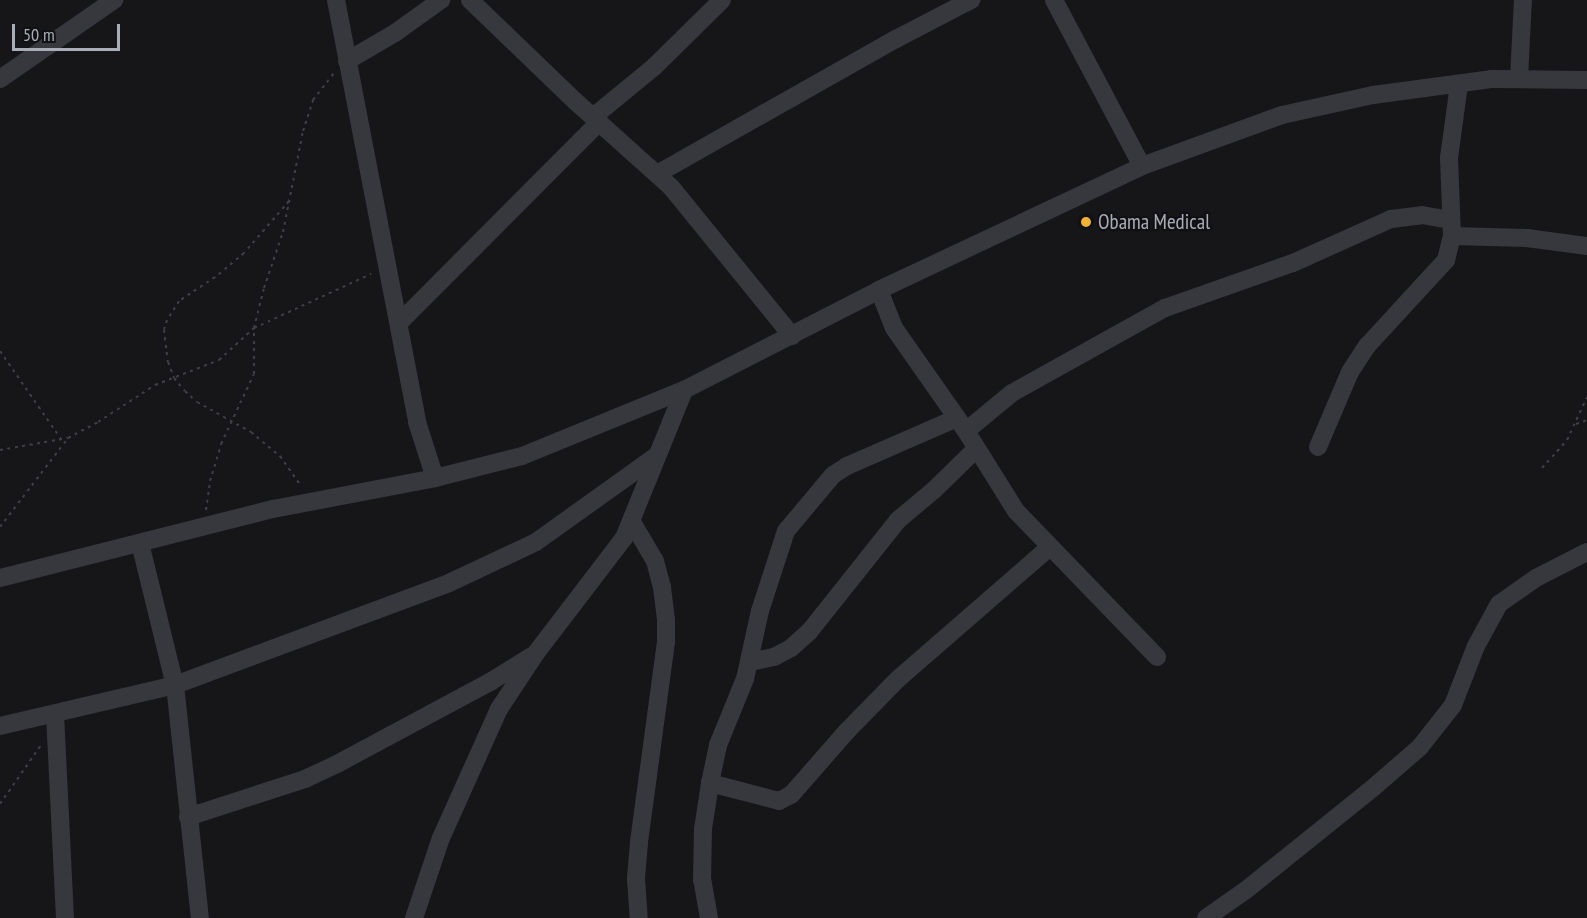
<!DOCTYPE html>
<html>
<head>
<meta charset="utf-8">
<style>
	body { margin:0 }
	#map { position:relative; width:1587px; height:918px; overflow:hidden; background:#161618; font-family:"PT Sans Narrow",sans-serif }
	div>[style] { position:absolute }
	.path>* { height:2px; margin-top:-1px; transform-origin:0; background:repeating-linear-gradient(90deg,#3d3f44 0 3px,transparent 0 7.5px) }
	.minor>* { height:18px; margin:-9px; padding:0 9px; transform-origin:9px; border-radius:9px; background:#37383d }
	.dots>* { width:16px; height:16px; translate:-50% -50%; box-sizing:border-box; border:3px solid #111113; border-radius:50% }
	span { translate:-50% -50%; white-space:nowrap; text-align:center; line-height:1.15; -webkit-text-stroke:4.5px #111113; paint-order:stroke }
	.poi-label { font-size:21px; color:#a8adb8 }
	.left { translate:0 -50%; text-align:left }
	.scale { position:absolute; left:12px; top:24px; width:108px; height:27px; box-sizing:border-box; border:3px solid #a8adb8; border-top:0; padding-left:8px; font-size:18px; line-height:21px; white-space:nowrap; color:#a8adb8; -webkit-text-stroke:4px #111113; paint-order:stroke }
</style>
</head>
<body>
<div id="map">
	<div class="path">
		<div style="left:289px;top:201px;width:69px;rotate:130.9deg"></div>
		<div style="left:244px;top:253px;width:38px;rotate:140deg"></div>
		<div style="left:215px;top:277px;width:43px;rotate:146.3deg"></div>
		<div style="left:179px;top:301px;width:22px;rotate:122deg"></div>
		<div style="left:167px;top:320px;width:10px;rotate:107deg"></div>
		<div style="left:164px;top:330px;width:32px;rotate:83deg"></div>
		<div style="left:168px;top:362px;width:17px;rotate:69deg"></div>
		<div style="left:174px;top:378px;width:17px;rotate:50deg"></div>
		<div style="left:185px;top:391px;width:16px;rotate:43deg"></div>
		<div style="left:197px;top:402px;width:62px;rotate:29.1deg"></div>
		<div style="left:251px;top:432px;width:38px;rotate:40deg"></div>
		<div style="left:280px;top:456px;width:37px;rotate:55deg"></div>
		<div style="left:0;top:351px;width:107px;rotate:55.3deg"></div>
		<div style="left:1576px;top:424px;width:12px;rotate:-20deg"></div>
		<div style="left:0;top:450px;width:69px;rotate:-10deg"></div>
		<div style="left:1542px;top:468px;width:38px;rotate:-48deg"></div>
		<div style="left:1567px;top:440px;width:47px;rotate:-65.1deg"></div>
		<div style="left:206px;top:510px;width:29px;rotate:-82deg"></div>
		<div style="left:210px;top:481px;width:39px;rotate:-73deg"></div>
		<div style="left:221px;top:444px;width:77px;rotate:-64.8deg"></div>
		<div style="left:254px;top:374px;width:46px;rotate:-90deg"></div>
		<div style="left:254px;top:328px;width:41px;rotate:-76deg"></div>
		<div style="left:264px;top:288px;width:59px;rotate:-71.3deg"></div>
		<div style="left:283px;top:232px;width:103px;rotate:-78.8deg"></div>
		<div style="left:303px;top:131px;width:33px;rotate:-72deg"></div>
		<div style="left:313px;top:100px;width:34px;rotate:-52deg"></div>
		<div style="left:0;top:527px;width:112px;rotate:-52.6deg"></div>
		<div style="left:68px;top:438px;width:34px;rotate:-28deg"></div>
		<div style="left:98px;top:422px;width:68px;rotate:-33deg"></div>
		<div style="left:155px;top:385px;width:69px;rotate:-21.3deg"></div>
		<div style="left:219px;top:360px;width:47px;rotate:-42.4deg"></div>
		<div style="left:254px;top:328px;width:129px;rotate:-24.8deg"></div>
		<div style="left:0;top:804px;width:72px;rotate:-55.2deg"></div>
	</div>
	<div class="minor">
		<div style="left:336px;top:0;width:430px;rotate:79.1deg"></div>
		<div style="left:417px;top:422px;width:59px;rotate:72.2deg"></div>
		<div style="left:470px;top:0;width:146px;rotate:43.9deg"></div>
		<div style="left:575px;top:101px;width:129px;rotate:41.9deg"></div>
		<div style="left:671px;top:187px;width:192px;rotate:50.9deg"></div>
		<div style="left:1054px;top:0;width:188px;rotate:62.1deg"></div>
		<div style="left:347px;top:61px;width:56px;rotate:-30.3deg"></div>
		<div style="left:395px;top:33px;width:57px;rotate:-35.7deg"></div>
		<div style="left:1519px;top:78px;width:78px;rotate:-87.1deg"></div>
		<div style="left:0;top:79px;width:139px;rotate:-34.7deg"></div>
		<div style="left:593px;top:117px;width:80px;rotate:-39.4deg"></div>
		<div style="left:655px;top:66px;width:94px;rotate:-44.6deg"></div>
		<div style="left:657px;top:174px;width:274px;rotate:-29.5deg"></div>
		<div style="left:896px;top:39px;width:85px;rotate:-27.5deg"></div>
		<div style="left:1452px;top:236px;width:75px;rotate:1.5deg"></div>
		<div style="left:1527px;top:238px;width:61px;rotate:7.6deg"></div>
		<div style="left:879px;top:290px;width:41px;rotate:68.5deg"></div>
		<div style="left:894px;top:328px;width:126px;rotate:55deg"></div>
		<div style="left:966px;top:431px;width:94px;rotate:58deg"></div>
		<div style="left:1016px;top:511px;width:203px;rotate:46deg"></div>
		<div style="left:399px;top:323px;width:284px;rotate:-45.1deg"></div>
		<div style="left:966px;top:431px;width:60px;rotate:-39.6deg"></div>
		<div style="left:1012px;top:393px;width:175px;rotate:-29.1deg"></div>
		<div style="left:1165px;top:308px;width:136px;rotate:-19.4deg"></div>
		<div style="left:1293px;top:263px;width:107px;rotate:-24.2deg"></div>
		<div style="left:1391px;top:219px;width:31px;rotate:-7deg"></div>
		<div style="left:1422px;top:215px;width:28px;rotate:10deg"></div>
		<div style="left:1318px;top:447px;width:82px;rotate:-66.9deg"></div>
		<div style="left:1350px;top:372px;width:31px;rotate:-57deg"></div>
		<div style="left:1367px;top:346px;width:117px;rotate:-47.4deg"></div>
		<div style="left:1446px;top:260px;width:25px;rotate:-76deg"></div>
		<div style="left:1452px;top:236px;width:78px;rotate:-92.2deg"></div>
		<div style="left:1449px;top:158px;width:75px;rotate:-82.3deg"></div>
		<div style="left:632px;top:522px;width:45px;rotate:59.5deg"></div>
		<div style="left:655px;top:561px;width:27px;rotate:75deg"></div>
		<div style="left:662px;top:587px;width:33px;rotate:83deg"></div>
		<div style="left:666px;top:620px;width:22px;rotate:90deg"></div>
		<div style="left:666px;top:642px;width:203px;rotate:97.7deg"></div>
		<div style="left:639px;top:843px;width:36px;rotate:95deg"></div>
		<div style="left:636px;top:879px;width:39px;rotate:86deg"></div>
		<div style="left:140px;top:543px;width:146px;rotate:76.2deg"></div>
		<div style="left:175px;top:685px;width:234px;rotate:83.9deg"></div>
		<div style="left:0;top:578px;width:282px;rotate:-14.2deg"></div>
		<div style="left:273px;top:509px;width:165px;rotate:-10.8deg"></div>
		<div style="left:435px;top:478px;width:90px;rotate:-14.2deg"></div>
		<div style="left:522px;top:456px;width:175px;rotate:-22.2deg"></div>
		<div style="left:684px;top:390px;width:219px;rotate:-27.1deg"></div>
		<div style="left:879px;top:290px;width:291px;rotate:-25.2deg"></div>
		<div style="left:1142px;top:166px;width:149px;rotate:-20deg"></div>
		<div style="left:1282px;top:115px;width:93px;rotate:-12.4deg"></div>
		<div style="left:1373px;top:95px;width:119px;rotate:-7.7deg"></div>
		<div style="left:1491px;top:79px;width:96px;rotate:0.6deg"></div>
		<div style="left:750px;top:662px;width:25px;rotate:-12deg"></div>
		<div style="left:774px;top:657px;width:19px;rotate:-28deg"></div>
		<div style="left:791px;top:648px;width:24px;rotate:-42deg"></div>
		<div style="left:809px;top:632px;width:143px;rotate:-51.5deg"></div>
		<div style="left:898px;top:520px;width:47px;rotate:-39.8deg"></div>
		<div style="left:934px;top:490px;width:59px;rotate:-44.3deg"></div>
		<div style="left:55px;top:714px;width:204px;rotate:87.2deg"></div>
		<div style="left:0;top:726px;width:180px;rotate:-13.2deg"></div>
		<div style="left:175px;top:685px;width:292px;rotate:-20.4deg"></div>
		<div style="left:449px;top:583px;width:96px;rotate:-25.2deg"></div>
		<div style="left:536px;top:542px;width:148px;rotate:-35.6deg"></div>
		<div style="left:710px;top:783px;width:71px;rotate:14.6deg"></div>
		<div style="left:779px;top:801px;width:13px;rotate:-27deg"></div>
		<div style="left:791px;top:795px;width:86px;rotate:-48.8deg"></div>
		<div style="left:848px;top:730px;width:71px;rotate:-45.6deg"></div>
		<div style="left:898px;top:679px;width:201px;rotate:-41deg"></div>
		<div style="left:188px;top:817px;width:123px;rotate:-18deg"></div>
		<div style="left:305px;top:779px;width:35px;rotate:-25deg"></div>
		<div style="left:337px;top:764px;width:174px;rotate:-28.2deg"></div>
		<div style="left:490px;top:682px;width:47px;rotate:-32deg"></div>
		<div style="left:414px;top:918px;width:84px;rotate:-71.4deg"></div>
		<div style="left:441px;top:838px;width:141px;rotate:-65.8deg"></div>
		<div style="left:499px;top:709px;width:67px;rotate:-56.5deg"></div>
		<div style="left:536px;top:653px;width:145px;rotate:-52.6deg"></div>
		<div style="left:624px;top:538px;width:160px;rotate:-67.9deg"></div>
		<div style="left:709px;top:918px;width:39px;rotate:-100deg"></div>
		<div style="left:702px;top:880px;width:51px;rotate:-88.9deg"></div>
		<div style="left:703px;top:829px;width:47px;rotate:-81.3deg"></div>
		<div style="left:710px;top:783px;width:39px;rotate:-78deg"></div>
		<div style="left:718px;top:745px;width:71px;rotate:-67.8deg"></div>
		<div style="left:745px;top:679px;width:70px;rotate:-77.6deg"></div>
		<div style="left:760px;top:611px;width:84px;rotate:-72deg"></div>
		<div style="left:786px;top:531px;width:73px;rotate:-50deg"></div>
		<div style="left:833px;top:475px;width:17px;rotate:-33deg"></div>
		<div style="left:847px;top:466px;width:120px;rotate:-23.6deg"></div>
		<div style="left:1206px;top:918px;width:49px;rotate:-35deg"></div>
		<div style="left:1246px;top:890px;width:164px;rotate:-38.8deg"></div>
		<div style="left:1374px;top:787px;width:61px;rotate:-41deg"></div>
		<div style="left:1420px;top:747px;width:53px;rotate:-51.8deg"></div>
		<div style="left:1453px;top:705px;width:63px;rotate:-68.7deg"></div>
		<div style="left:1476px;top:646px;width:48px;rotate:-61.3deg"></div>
		<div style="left:1499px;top:604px;width:45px;rotate:-35.1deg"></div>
		<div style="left:1536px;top:578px;width:57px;rotate:-27deg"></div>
	</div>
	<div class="dots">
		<div style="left:1086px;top:222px;background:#f2b134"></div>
	</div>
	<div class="poi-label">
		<span class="left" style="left:1098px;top:222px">Obama Medical</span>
	</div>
	<div class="scale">50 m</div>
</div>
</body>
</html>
